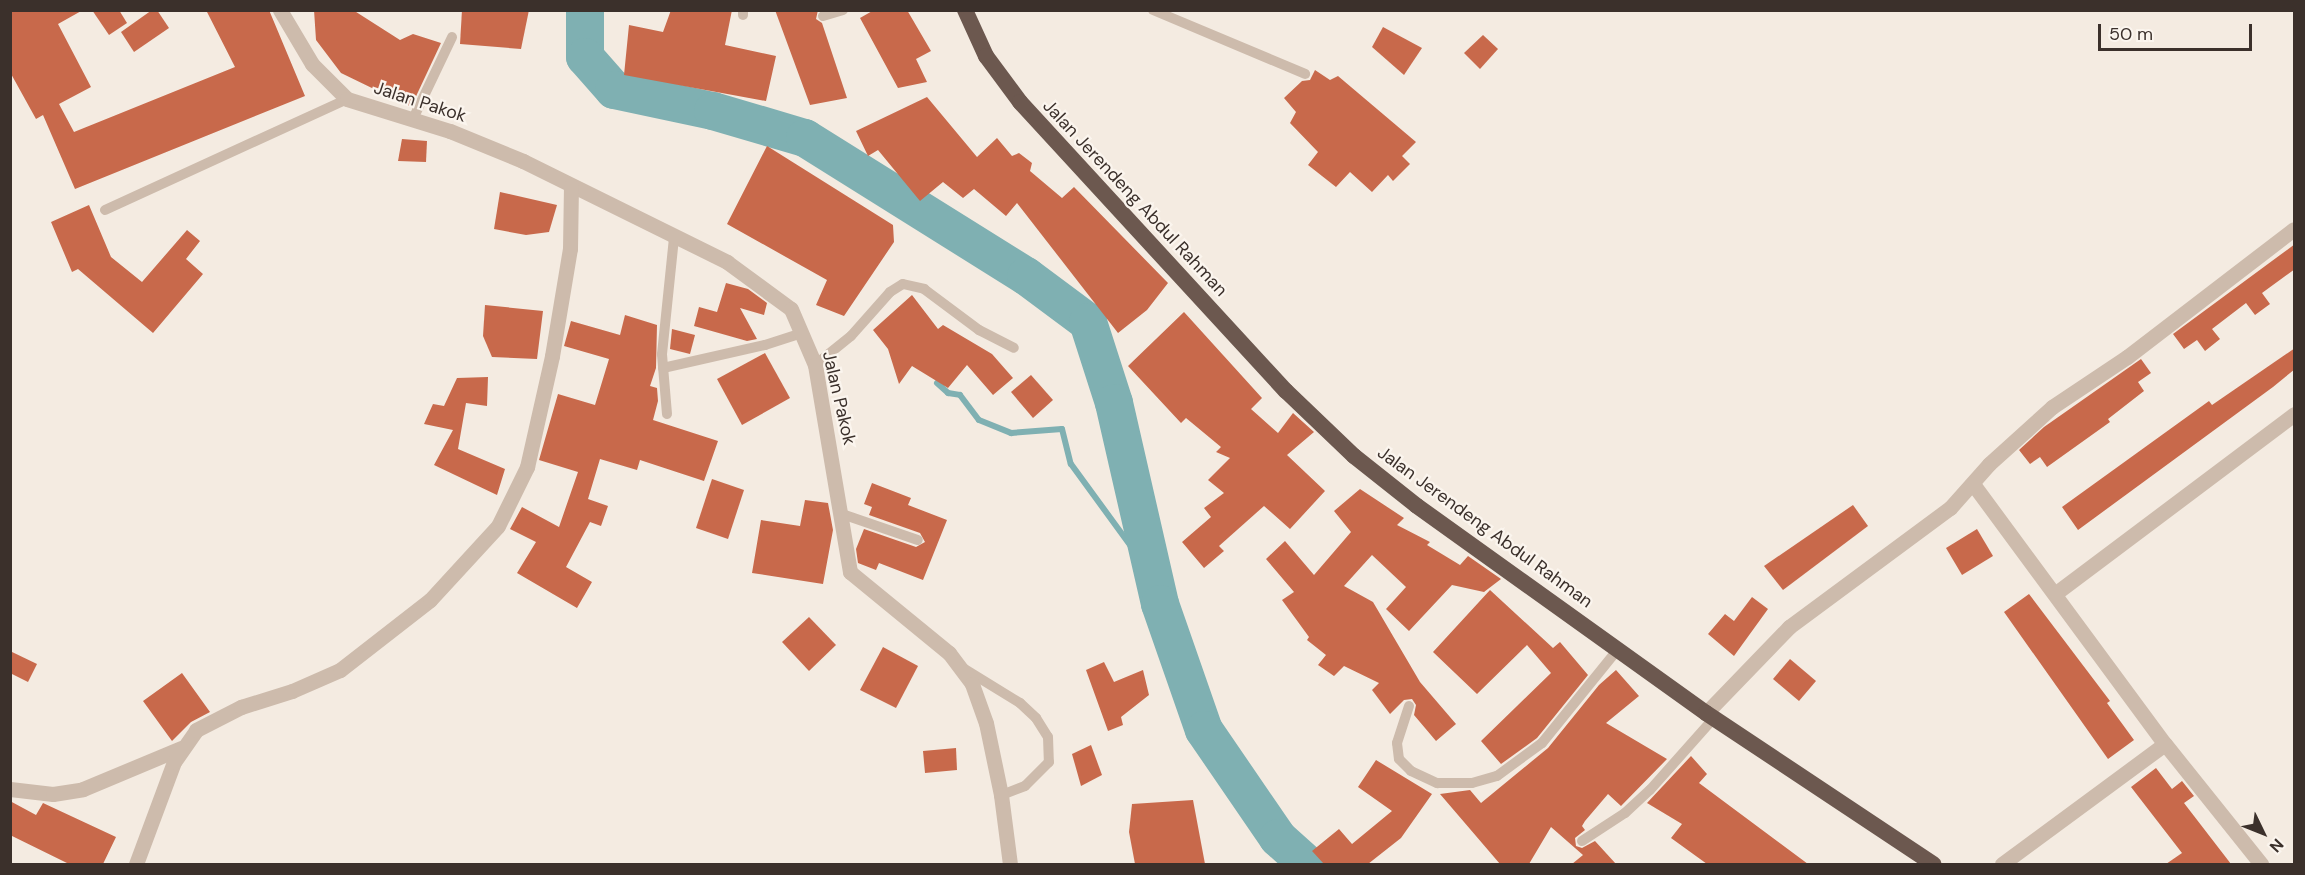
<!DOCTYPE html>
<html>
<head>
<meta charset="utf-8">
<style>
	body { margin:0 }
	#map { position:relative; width:2305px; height:875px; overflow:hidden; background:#f4ebe1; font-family:"DM Sans",sans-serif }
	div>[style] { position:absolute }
	.stream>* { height:6px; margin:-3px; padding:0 3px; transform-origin:3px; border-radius:3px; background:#7fb0b2 }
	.river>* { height:38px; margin:-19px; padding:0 19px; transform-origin:19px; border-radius:19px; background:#7fb0b2 }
	.building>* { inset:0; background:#c8694b }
	.service>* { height:10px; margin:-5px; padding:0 5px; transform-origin:5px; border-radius:5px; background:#cdbbac }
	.minor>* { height:15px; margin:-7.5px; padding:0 7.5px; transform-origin:7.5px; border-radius:7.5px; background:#cdbbac }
	.trunk>* { height:16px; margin:-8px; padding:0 8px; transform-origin:8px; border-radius:8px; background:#6c584f }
	span { translate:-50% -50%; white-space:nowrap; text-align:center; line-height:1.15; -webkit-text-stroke:4.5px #fbf5ee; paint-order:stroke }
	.street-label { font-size:18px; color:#3b302b }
	.frame { position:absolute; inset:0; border:12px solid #3b302b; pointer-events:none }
	.north { position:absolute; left:2233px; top:803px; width:60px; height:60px; -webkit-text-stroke:4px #fbf5ee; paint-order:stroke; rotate:133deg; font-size:16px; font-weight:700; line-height:24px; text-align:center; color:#3b302b }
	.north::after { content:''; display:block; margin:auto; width:21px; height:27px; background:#3b302b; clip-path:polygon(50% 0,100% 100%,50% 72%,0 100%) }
	.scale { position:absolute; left:2098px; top:24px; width:154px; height:27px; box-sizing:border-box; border:3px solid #3b302b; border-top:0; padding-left:8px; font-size:18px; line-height:21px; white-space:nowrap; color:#3b302b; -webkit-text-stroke:4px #fbf5ee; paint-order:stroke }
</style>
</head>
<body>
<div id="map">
	<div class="stream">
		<div style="left:937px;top:383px;width:15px;rotate:42deg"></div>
		<div style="left:948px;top:393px;width:12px;rotate:9deg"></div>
		<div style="left:960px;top:395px;width:31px;rotate:53deg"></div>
		<div style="left:979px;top:420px;width:35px;rotate:22deg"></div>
		<div style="left:1011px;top:433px;width:51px;rotate:-4.5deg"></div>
		<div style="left:1062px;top:429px;width:36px;rotate:76deg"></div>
		<div style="left:1071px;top:464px;width:141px;rotate:53.9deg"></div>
	</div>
	<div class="river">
		<div style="left:585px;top:10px;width:47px;rotate:90deg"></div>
		<div style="left:585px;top:57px;width:44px;rotate:48.7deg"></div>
		<div style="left:614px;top:90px;width:101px;rotate:12deg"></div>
		<div style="left:713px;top:111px;width:96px;rotate:16.4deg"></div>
		<div style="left:805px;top:138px;width:261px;rotate:32deg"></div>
		<div style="left:1026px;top:276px;width:77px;rotate:36.6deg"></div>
		<div style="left:1088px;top:322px;width:85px;rotate:72.2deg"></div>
		<div style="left:1114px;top:403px;width:206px;rotate:77.1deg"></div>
		<div style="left:1160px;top:604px;width:133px;rotate:70.8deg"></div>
		<div style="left:1204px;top:730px;width:131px;rotate:55.6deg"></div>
		<div style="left:1278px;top:838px;width:39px;rotate:42deg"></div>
	</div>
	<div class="building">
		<div style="clip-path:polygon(10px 10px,83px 10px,58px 24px,91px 87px,59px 104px,74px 132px,235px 67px,206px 10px,269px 10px,305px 96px,75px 189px,43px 115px,36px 119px,10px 72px)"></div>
		<div style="clip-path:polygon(92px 10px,119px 10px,127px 23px,109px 35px)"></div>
		<div style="clip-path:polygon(152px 10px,157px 10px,169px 28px,134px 52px,121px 32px)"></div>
		<div style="clip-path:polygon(314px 10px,353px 10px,400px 40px,413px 34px,441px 43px,411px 107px,341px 73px,316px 40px)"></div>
		<div style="clip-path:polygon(462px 10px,529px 10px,521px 49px,460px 44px)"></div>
		<div style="clip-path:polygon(671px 10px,732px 10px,725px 45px,776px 56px,766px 101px,624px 75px,629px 25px,663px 32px)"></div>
		<div style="clip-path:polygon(775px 10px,818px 10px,816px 19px,822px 23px,847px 98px,810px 105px)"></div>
		<div style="clip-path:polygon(874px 10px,907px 10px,931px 51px,916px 59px,927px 82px,898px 88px,860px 18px)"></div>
		<div style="clip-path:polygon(1383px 27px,1422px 48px,1404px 75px,1372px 47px)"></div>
		<div style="clip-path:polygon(1483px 35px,1498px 49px,1480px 69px,1464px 53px)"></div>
		<div style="clip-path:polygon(1315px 70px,1330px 80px,1338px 76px,1416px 142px,1402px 156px,1410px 164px,1393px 181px,1388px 175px,1372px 192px,1350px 172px,1336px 187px,1308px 165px,1318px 152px,1290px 123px,1296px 112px,1284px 98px,1302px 81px,1310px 80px)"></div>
		<div style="clip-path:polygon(927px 97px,977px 157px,997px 138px,1012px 156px,1019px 153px,1032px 163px,1030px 171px,1062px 198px,1074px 187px,1168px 283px,1147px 310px,1118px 333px,1017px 203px,1006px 216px,974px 189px,963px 198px,943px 182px,920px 201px,878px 150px,868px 156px,856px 131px)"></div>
		<div style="clip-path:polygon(402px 139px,427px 141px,426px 162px,398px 161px)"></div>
		<div style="clip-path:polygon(767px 146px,893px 225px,894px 242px,844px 316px,816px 305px,827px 280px,727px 224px)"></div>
		<div style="clip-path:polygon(500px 192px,557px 205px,549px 232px,526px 235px,494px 229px)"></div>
		<div style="clip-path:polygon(89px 205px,111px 257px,142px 282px,187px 230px,200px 241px,186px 259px,203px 274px,153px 333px,78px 269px,72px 272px,51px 222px)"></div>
		<div style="clip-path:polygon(2295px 244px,2295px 269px,2262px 293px,2270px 304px,2255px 315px,2246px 303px,2212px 329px,2220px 339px,2205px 351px,2197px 340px,2184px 349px,2173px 334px)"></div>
		<div style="clip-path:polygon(726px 283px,748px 289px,767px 303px,764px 315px,740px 308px,757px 339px,747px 341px,694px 326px,699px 307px,717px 312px)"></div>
		<div style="clip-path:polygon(912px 295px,938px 329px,943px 325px,992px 354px,1013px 378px,993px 395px,967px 365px,948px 388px,912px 366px,899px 384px,888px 349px,873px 330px)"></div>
		<div style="clip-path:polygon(485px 305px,543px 311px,537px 359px,492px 357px,483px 336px)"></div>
		<div style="clip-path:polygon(1184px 312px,1262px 398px,1251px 409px,1278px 433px,1293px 413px,1314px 432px,1287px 455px,1325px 491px,1290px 529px,1264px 506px,1219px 546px,1224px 551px,1204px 568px,1182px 542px,1211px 517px,1204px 508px,1224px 493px,1208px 480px,1230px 458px,1216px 452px,1221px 447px,1186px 418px,1181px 423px,1128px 366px)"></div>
		<div style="clip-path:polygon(625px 315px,657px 325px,656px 368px,650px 386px,657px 388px,658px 401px,653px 420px,718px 441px,704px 481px,640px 460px,637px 470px,600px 459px,588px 499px,608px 506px,601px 526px,590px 522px,566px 567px,592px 582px,577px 608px,517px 573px,536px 542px,510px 529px,522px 507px,559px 527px,578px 472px,539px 460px,558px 394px,595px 405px,609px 359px,564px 346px,571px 321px,620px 335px)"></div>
		<div style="clip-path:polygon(672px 329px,695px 335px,690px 354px,670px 349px)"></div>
		<div style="clip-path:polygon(2295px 348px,2295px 369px,2273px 387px,2078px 530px,2062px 507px,2209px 401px,2212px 405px)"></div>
		<div style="clip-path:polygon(765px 353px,790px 398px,742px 425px,717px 379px)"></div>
		<div style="clip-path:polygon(2141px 359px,2151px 373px,2138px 382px,2144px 391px,2108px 419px,2110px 422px,2047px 467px,2040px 457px,2030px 464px,2019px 450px,2044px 427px)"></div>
		<div style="clip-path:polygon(1031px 375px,1053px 400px,1033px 418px,1011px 392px)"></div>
		<div style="clip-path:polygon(488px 377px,487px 406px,466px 403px,458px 449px,505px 469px,497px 495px,434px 465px,453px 430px,424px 424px,433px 404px,444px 406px,457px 378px)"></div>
		<div style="clip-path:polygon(712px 479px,744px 490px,728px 539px,696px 528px)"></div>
		<div style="clip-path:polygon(872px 483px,911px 498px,908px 505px,947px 520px,923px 580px,879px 563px,876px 570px,858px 563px,856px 549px,864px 529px,916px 547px,925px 542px,920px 533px,869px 515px,872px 507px,864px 504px)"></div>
		<div style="clip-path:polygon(1360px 489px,1404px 518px,1397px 525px,1430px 542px,1427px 545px,1460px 565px,1468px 556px,1501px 579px,1484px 592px,1452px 585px,1409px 631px,1386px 609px,1406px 587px,1372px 555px,1344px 586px,1373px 602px,1420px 682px,1456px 724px,1436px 741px,1414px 715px,1416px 705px,1412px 699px,1404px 700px,1390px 714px,1372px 690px,1379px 683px,1344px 666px,1334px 676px,1318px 665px,1326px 655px,1307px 640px,1309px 637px,1282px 600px,1294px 592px,1266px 559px,1285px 541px,1314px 575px,1351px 532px,1334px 511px)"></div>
		<div style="clip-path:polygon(805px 500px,828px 503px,833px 530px,823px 584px,752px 573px,761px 520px,800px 526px)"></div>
		<div style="clip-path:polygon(1853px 505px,1868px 526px,1783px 590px,1764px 566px)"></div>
		<div style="clip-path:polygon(1977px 529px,1993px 556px,1962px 575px,1946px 548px)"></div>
		<div style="clip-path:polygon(1490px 590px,1553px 648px,1560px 642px,1588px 675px,1537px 738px,1501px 764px,1481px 741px,1551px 673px,1527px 645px,1477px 694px,1433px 652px)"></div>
		<div style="clip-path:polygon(2029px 594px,2110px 701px,2107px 703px,2134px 740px,2108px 759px,2004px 612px)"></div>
		<div style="clip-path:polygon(1752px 597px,1768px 609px,1734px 656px,1708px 634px,1725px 614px,1734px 621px)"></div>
		<div style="clip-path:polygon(809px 617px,836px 645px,809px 671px,782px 642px)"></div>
		<div style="clip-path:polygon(883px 647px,918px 666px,896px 708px,860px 690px)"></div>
		<div style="clip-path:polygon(10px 651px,37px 664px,28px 682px,10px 673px)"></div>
		<div style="clip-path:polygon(1790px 659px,1816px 681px,1799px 701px,1773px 679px)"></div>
		<div style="clip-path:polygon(1104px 662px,1114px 682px,1143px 670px,1149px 695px,1121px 717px,1123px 725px,1108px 731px,1086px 670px)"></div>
		<div style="clip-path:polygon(1616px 670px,1639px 696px,1606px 723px,1667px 759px,1621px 806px,1608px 794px,1585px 821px,1582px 826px,1585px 830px,1575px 838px,1576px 846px,1582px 848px,1595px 841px,1616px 864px,1572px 864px,1583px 855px,1551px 827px,1529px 864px,1500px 864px,1440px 794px,1470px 790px,1481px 803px,1548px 748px,1599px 685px)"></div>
		<div style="clip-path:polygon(182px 673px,210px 712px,191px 722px,172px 741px,143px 701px)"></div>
		<div style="clip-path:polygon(1091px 745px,1102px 775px,1081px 786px,1072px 754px)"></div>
		<div style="clip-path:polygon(956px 748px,957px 770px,925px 773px,923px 751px)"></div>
		<div style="clip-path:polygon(1691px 756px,1707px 774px,1699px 783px,1808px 864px,1707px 864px,1671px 838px,1682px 824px,1647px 803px)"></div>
		<div style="clip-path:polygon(1376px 760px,1432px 794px,1401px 838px,1368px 864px,1324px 864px,1312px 851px,1339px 829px,1352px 844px,1392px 811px,1358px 787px)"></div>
		<div style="clip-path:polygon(2156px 768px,2172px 789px,2182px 781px,2194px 796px,2184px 803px,2231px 864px,2166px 864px,2182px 853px,2131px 787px)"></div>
		<div style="clip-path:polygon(1193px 800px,1205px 864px,1135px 864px,1129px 832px,1132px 804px)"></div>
		<div style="clip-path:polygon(10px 801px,36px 815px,43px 803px,116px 837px,103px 864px,69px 864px,10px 835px)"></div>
	</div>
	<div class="service">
		<div style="left:1153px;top:10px;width:165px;rotate:22.8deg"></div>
		<div style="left:743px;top:15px;width:5px;rotate:-90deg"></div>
		<div style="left:823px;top:16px;width:21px;rotate:-17deg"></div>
		<div style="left:412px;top:121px;width:93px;rotate:-64.5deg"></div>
		<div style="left:105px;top:210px;width:266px;rotate:-24.6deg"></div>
		<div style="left:815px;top:365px;width:46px;rotate:-38.9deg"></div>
		<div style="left:851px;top:336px;width:59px;rotate:-48.4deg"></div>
		<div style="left:890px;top:292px;width:15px;rotate:-32deg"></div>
		<div style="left:903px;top:284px;width:22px;rotate:13deg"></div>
		<div style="left:924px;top:289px;width:69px;rotate:36.7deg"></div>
		<div style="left:979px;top:330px;width:39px;rotate:27deg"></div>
		<div style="left:663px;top:368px;width:105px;rotate:-12.7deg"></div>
		<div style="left:765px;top:345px;width:39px;rotate:-18deg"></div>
		<div style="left:667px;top:414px;width:60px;rotate:-94.8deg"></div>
		<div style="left:662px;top:354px;width:118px;rotate:-84.1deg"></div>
		<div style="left:842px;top:514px;width:80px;rotate:18.9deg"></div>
		<div style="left:963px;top:668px;width:67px;rotate:31.6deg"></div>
		<div style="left:1020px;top:703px;width:22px;rotate:43deg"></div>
		<div style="left:1036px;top:718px;width:22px;rotate:58deg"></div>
		<div style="left:1048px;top:737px;width:25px;rotate:88deg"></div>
		<div style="left:1049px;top:762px;width:34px;rotate:135deg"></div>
		<div style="left:1025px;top:786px;width:26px;rotate:159deg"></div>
		<div style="left:1409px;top:706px;width:39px;rotate:108deg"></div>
		<div style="left:1397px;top:743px;width:16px;rotate:83deg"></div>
		<div style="left:1399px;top:759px;width:17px;rotate:45deg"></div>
		<div style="left:1411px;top:771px;width:29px;rotate:25deg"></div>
		<div style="left:1437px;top:783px;width:35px"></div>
		<div style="left:1472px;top:783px;width:26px;rotate:-16deg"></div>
		<div style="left:1497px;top:776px;width:56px;rotate:-36.3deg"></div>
		<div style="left:1542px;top:743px;width:122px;rotate:-51deg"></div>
		<div style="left:1582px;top:841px;width:51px;rotate:-33.1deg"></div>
		<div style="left:1625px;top:813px;width:34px;rotate:-43deg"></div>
		<div style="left:1650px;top:790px;width:96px;rotate:-48.4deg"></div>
	</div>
	<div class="minor">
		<div style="left:280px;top:10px;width:63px;rotate:59.3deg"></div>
		<div style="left:312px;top:64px;width:49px;rotate:45deg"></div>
		<div style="left:347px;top:99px;width:108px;rotate:17.3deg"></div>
		<div style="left:450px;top:131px;width:79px;rotate:22.3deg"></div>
		<div style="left:523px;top:161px;width:228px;rotate:26.3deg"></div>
		<div style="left:727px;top:262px;width:79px;rotate:36.3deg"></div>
		<div style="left:791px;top:309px;width:61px;rotate:66.8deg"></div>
		<div style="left:815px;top:365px;width:210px;rotate:80.4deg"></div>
		<div style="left:850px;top:572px;width:128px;rotate:39.3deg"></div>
		<div style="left:949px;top:653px;width:39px;rotate:53deg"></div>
		<div style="left:972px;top:684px;width:41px;rotate:70.3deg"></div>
		<div style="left:986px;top:723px;width:74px;rotate:78.2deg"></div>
		<div style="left:1001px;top:795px;width:70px;rotate:82.6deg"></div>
		<div style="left:1973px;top:484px;width:323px;rotate:53.6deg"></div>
		<div style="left:2165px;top:744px;width:154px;rotate:51.3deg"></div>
		<div style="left:2056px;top:593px;width:298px;rotate:-36.9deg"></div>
		<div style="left:1706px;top:713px;width:120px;rotate:-46deg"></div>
		<div style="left:1789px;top:627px;width:200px;rotate:-36.5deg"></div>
		<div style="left:1950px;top:508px;width:59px;rotate:-48.4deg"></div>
		<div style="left:1989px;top:464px;width:85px;rotate:-42.1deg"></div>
		<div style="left:2052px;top:407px;width:90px;rotate:-33.7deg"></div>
		<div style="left:2127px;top:357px;width:210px;rotate:-37.5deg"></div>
		<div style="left:10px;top:789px;width:43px;rotate:6.6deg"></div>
		<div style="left:53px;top:794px;width:30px;rotate:-9deg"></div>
		<div style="left:83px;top:789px;width:106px;rotate:-22.7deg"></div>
		<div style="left:136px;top:864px;width:109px;rotate:-69.6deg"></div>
		<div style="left:174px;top:762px;width:39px;rotate:-55deg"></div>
		<div style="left:196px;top:730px;width:51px;rotate:-27.1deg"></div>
		<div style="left:241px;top:707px;width:53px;rotate:-17.4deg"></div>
		<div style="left:292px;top:691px;width:52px;rotate:-23.6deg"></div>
		<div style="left:340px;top:670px;width:114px;rotate:-37.9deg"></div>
		<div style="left:430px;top:600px;width:100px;rotate:-47.4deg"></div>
		<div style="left:498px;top:526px;width:66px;rotate:-63.8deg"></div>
		<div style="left:527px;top:467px;width:114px;rotate:-77.3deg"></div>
		<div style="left:552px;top:356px;width:109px;rotate:-80.5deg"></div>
		<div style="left:570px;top:249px;width:63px;rotate:-89.1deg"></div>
		<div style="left:2002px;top:864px;width:202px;rotate:-36.4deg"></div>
	</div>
	<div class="trunk">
		<div style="left:965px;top:10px;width:51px;rotate:65.5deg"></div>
		<div style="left:986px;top:56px;width:57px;rotate:53.5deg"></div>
		<div style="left:1020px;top:102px;width:393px;rotate:47.4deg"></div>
		<div style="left:1286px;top:391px;width:94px;rotate:43.7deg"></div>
		<div style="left:1354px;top:456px;width:80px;rotate:38.4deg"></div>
		<div style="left:1417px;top:506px;width:355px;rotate:35.6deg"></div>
		<div style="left:1706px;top:713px;width:273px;rotate:33.6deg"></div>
	</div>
	<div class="street-label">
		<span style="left:420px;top:102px;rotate:18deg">Jalan Pakok</span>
		<span style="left:1135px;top:198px;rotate:47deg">Jalan Jerendeng Abdul Rahman</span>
		<span style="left:839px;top:398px;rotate:77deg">Jalan Pakok</span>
		<span style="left:1485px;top:527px;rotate:36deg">Jalan Jerendeng Abdul Rahman</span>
	</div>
	<div class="frame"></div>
	<div class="north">N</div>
	<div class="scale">50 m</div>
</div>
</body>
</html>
